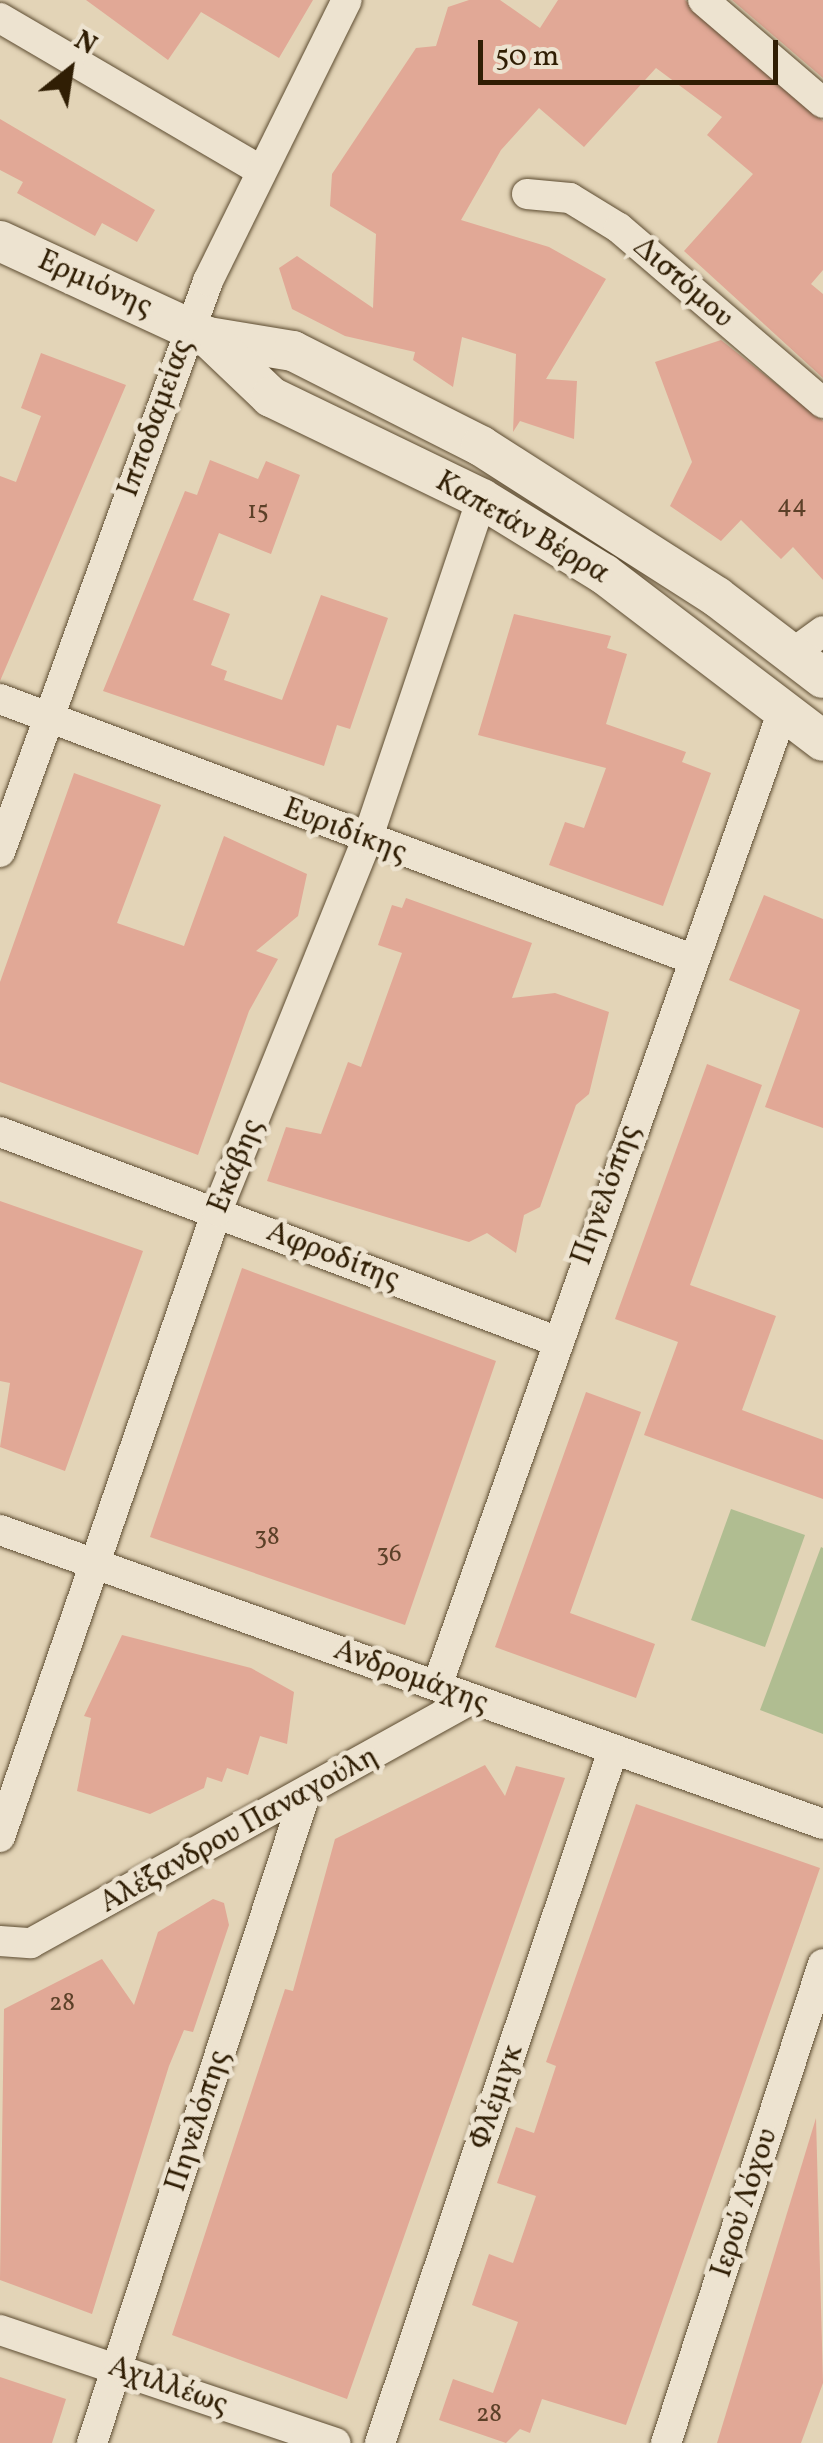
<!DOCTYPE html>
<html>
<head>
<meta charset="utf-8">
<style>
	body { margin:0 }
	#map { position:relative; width:823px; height:2443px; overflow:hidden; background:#e3d4b7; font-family:Vollkorn,serif }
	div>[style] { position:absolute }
	.green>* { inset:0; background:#b0bd91 }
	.building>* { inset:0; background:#e1a896 }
	.roads { filter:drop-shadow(0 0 2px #5d4c31) drop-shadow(0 0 2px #5d4c31) }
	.minor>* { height:30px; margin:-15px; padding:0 15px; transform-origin:15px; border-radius:15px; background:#ede3d0 }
	.tertiary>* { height:40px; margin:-20px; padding:0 20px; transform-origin:20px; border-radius:20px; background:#ede3d0 }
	span { translate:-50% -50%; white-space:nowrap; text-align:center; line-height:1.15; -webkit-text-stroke:9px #ede3d0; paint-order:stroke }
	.number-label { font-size:25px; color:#5c4028 }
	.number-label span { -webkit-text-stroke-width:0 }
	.street-label { font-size:30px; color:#301e04 }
	.north { position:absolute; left:20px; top:20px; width:100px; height:100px; -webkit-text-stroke:8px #ede3d0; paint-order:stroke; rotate:30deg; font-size:28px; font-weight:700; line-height:40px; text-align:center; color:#301e04 }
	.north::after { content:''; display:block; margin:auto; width:35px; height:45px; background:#301e04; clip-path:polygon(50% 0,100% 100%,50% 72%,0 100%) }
	.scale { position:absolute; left:478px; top:40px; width:300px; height:45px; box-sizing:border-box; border:5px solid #301e04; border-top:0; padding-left:12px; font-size:30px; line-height:35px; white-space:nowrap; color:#301e04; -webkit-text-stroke:8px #ede3d0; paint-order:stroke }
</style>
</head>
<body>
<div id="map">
	<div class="green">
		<div style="clip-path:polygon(731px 1509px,805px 1535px,765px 1647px,691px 1620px)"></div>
		<div style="clip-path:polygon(821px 1547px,823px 1548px,823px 1734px,760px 1710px)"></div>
	</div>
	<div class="building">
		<div style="clip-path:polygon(86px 0,313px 0,279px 58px,201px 12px,168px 60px)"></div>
		<div style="clip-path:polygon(469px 0,500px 0,540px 28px,558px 0,685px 0,823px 121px,823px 270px,811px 284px,823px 294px,823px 378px,684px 251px,753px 174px,707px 135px,722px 117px,656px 68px,584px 147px,539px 108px,501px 150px,461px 220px,549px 247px,606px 279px,546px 379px,577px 381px,574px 439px,520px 421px,513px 432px,516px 354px,462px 337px,453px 387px,413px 360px,415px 352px,345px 336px,292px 309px,279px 268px,297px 256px,373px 308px,376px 234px,330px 206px,332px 174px,416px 48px,436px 46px,448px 7px)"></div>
		<div style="clip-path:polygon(732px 0,823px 0,823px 78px)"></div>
		<div style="clip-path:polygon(0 119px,155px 210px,137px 242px,102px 223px,95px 236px,17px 193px,23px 182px,0 170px)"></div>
		<div style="clip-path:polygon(721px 340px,823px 421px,823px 580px,793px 547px,781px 559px,741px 520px,721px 541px,670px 506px,692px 462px,655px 362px)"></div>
		<div style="clip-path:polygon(41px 353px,126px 385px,0 681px,0 476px,16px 482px,41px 416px,21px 408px)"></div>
		<div style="clip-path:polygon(210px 460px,258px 479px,266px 461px,300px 475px,271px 554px,219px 533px,193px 600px,230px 614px,211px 665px,227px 671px,224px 680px,282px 700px,321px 595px,388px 618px,350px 729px,337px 725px,324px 766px,103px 691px,185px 491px,197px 495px)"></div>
		<div style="clip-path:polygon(514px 614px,611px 636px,607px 648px,627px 654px,606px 724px,686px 752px,682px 762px,711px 773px,663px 906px,549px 865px,565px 822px,584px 828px,606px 768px,478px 735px)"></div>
		<div style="clip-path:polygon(74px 773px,161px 805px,117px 923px,184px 946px,224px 836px,307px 874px,298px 916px,256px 951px,278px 959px,249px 1011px,198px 1155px,0 1082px,0 982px)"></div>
		<div style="clip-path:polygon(764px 895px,823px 919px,823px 1128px,765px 1107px,800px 1010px,729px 980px)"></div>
		<div style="clip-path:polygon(406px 898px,532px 943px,512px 998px,555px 993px,609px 1012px,589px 1094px,576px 1105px,540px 1207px,524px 1215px,516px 1253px,487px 1233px,469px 1242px,267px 1181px,286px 1127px,321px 1134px,348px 1062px,361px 1067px,402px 953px,378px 945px,392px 905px,402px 908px)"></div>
		<div style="clip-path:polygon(707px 1064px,762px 1085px,690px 1285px,776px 1316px,742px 1410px,823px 1440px,823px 1499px,644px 1435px,678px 1342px,615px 1319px)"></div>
		<div style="clip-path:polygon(0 1201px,143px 1251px,65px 1471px,0 1447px,10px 1383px,0 1381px)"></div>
		<div style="clip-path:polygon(242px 1268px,496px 1361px,405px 1625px,150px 1537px)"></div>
		<div style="clip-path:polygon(586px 1392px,641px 1412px,570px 1613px,655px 1644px,636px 1698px,495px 1647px)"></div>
		<div style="clip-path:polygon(122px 1635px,251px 1668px,294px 1692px,287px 1744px,260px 1736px,248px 1775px,227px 1768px,222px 1782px,207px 1777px,204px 1788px,150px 1814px,77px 1791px,91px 1718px,84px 1716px)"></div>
		<div style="clip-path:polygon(485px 1765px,505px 1796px,516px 1766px,565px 1778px,347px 2399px,172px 2335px,285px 1989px,293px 1991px,335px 1839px)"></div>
		<div style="clip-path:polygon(636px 1804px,820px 1868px,626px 2425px,542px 2399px,530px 2433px,520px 2429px,506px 2443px,439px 2420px,453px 2379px,493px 2393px,518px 2322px,472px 2305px,489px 2254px,513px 2263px,536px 2196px,497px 2183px,516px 2127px,534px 2133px,556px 2066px,546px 2062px)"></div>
		<div style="clip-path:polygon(213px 1899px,224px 1903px,229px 1925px,193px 2032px,184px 2030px,169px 2066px,92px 2314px,0 2280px,4px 2009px,102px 1959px,134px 2005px,158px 1932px)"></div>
		<div style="clip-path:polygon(816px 2118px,823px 2383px,801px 2443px,717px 2443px)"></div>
		<div style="clip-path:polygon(0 2377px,66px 2399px,52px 2443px,0 2443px)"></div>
	</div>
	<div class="roads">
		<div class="minor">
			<div style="left:703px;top:0;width:158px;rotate:40.6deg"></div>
			<div style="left:0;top:18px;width:301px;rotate:30.3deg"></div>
			<div style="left:527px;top:194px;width:43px;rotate:5.3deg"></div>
			<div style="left:570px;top:198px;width:57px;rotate:31.5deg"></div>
			<div style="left:619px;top:228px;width:269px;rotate:40.6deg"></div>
			<div style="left:793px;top:653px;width:37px;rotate:-36deg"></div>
			<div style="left:0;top:699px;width:739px;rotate:20.59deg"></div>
			<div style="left:0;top:852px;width:608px;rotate:-69.98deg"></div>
			<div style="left:208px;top:281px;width:313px;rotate:-63.7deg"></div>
			<div style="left:0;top:1132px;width:591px;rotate:20.61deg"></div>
			<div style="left:0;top:1530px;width:874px;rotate:19.66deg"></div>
			<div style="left:437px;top:1686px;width:1038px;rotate:-70.47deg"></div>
			<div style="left:0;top:1837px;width:663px;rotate:-70.88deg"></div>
			<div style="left:217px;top:1211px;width:400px;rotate:-68deg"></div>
			<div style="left:367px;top:840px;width:360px;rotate:-71.4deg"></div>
			<div style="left:0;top:1941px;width:31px;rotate:4deg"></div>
			<div style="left:31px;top:1943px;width:504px;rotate:-28.96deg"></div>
			<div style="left:0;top:2330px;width:354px;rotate:18.6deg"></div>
			<div style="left:92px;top:2443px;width:679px;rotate:-71.81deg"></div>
			<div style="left:380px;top:2443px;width:731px;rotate:-71.42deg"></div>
			<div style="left:666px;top:2443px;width:504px;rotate:-71.85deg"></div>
		</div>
		<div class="tertiary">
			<div style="left:0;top:241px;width:229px;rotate:24.8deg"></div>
			<div style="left:208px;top:337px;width:86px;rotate:9.4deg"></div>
			<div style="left:293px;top:351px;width:211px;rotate:26.8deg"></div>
			<div style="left:481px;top:446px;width:280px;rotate:32.6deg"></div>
			<div style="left:717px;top:597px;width:133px;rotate:37.4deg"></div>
			<div style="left:208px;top:337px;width:87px;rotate:43.6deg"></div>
			<div style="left:271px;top:397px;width:234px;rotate:25.8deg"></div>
			<div style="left:482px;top:499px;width:143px;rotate:31.6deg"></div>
			<div style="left:604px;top:574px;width:275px;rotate:37.3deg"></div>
		</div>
	</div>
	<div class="number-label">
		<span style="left:792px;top:506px">44</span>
		<span style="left:258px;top:512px">15</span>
		<span style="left:267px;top:1538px">38</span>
		<span style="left:389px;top:1555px">36</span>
		<span style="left:62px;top:2004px">28</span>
		<span style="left:489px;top:2415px">28</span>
	</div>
	<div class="street-label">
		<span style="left:683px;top:283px;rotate:41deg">Διστόμου</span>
		<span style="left:95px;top:284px;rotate:24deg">Ερμιόνης</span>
		<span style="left:156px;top:418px;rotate:-70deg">Ιπποδαμείας</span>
		<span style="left:522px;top:528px;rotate:30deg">Καπετάν Βέρρα</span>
		<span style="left:345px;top:831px;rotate:21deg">Ευριδίκης</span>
		<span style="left:236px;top:1166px;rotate:-68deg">Εκάβης</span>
		<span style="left:606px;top:1195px;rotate:-70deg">Πηνελόπης</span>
		<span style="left:333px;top:1256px;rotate:21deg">Αφροδίτης</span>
		<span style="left:411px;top:1677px;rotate:20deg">Ανδρομάχης</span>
		<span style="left:239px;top:1830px;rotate:-29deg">Αλέξανδρου Παναγούλη</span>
		<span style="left:497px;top:2097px;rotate:-71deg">Φλέμιγκ</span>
		<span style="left:198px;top:2121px;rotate:-72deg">Πηνελόπης</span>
		<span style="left:745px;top:2203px;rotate:-72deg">Ιερού Λόχου</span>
		<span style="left:168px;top:2386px;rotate:19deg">Αχιλλέως</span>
	</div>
	<div class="north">N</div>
	<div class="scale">50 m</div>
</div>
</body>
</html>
